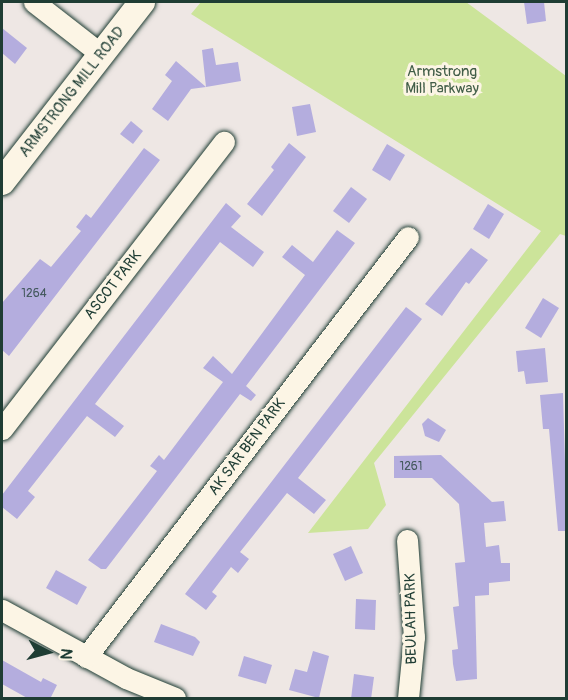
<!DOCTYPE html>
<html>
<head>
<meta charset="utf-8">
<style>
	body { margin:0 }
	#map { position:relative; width:568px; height:700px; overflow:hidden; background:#eee7e4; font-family:Pangolin,sans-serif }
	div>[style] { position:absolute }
	.green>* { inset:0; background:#cce49a }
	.building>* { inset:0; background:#b4adde }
	.roads { filter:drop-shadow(0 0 2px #1f3d34) drop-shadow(0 0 2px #1f3d34) }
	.minor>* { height:21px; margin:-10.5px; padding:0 10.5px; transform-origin:10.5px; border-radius:10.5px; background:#fcf5e5 }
	.major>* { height:26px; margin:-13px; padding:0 13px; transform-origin:13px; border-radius:13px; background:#fcf5e5 }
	span { translate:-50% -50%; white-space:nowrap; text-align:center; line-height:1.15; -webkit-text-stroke:6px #fcf5e5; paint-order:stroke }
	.number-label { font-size:12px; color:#44595e }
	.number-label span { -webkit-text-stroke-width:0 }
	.park-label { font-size:15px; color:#425e48 }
	.street-label { font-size:15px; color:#1f3d34 }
	.frame { position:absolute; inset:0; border:3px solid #1f3d34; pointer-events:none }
	.north { position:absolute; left:18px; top:622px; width:60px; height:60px; -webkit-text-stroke:4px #fcf5e5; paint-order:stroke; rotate:96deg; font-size:16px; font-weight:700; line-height:24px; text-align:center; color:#1f3d34 }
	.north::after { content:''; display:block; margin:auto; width:21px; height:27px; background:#1f3d34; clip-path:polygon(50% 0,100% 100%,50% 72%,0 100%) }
</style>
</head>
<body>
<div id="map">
	<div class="green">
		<div style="clip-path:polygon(201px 2px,466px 2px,566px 76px,566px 236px,560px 234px,374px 463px,386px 505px,368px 529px,308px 533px,541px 231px,191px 14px)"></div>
	</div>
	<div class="building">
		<div style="clip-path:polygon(524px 2px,544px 2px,546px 21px,527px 24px)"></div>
		<div style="clip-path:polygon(2px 28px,27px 48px,15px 64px,2px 53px)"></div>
		<div style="clip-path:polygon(213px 48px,216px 65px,238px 62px,241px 81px,206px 87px,202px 50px)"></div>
		<div style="clip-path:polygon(176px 61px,206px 87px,191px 89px,168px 121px,152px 109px,172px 81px,165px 75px)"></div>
		<div style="clip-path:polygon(310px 104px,316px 132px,297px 136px,292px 107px)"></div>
		<div style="clip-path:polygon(131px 121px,143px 131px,133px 144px,120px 134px)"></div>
		<div style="clip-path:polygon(289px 143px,306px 157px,262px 216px,247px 204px,274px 170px,271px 167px)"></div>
		<div style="clip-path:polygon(387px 144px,405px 155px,390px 181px,372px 170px)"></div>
		<div style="clip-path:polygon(144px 148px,160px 160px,9px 356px,2px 350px,2px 303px,40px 259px,51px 267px,81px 231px,76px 227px,86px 214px,91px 218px)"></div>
		<div style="clip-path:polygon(351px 187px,367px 199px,349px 223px,333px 211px)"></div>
		<div style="clip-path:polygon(226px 203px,241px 216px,231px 227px,264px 252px,253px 267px,220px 242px,95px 404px,124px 426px,115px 437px,87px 416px,28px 491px,35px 497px,17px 519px,2px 507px,2px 495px)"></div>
		<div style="clip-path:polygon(488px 204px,504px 214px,489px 239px,473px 229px)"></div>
		<div style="clip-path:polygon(337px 230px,355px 243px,246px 386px,256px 395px,251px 401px,240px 394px,106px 569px,101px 569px,88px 560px,157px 471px,150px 466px,159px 455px,164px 460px,223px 382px,203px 368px,213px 356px,232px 374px,305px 275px,282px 257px,292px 245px,313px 262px)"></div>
		<div style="clip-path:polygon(471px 248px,488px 260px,469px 284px,466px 282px,442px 316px,425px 304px)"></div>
		<div style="clip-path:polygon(543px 298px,559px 308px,541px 338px,525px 328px)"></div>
		<div style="clip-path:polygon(406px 307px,422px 319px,298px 478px,326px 500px,314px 514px,287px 493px,240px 552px,249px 559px,238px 573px,231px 567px,212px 592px,217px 596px,206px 610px,185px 594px)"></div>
		<div style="clip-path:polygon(545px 348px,548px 382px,526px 384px,524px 371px,518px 372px,516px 351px)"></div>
		<div style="clip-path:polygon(563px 393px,567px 531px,558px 531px,549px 429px,543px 429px,540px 395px)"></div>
		<div style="clip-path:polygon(428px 418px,446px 430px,439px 442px,425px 436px,422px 424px)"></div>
		<div style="clip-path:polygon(441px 455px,492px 502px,504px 501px,506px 521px,484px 523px,486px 547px,499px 545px,501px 563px,510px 563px,510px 581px,489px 583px,489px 595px,475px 596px,477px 679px,456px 681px,453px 664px,452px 650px,458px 649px,453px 607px,459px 606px,455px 563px,465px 562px,459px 504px,432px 478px,394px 478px,394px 456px)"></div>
		<div style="clip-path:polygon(351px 546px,363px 573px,345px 581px,333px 554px)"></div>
		<div style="clip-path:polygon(56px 570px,87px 587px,77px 605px,46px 588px)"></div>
		<div style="clip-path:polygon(356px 599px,376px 600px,375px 630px,355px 629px)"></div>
		<div style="clip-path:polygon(161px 624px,195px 637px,200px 642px,193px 656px,154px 642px)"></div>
		<div style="clip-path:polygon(313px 651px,329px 656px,319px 698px,289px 690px,295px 669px,307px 672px)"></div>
		<div style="clip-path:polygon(244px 656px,272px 665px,266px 684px,238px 676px)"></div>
		<div style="clip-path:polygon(2px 660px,41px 682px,43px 678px,57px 685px,50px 699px,29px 699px,2px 684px)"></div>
		<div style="clip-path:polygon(354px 674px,374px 677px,371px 699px,351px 699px)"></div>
	</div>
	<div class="roads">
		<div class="minor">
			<div style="left:34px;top:2px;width:86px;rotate:37.9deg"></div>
			<div style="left:2px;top:429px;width:363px;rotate:-52.3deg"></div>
			<div style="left:407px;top:540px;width:97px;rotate:85.9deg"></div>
			<div style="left:414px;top:637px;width:61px;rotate:95.6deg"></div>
			<div style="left:2px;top:610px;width:141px;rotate:28.7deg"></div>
			<div style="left:126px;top:678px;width:53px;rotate:22.2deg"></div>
			<div style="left:86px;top:657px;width:529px;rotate:-52.52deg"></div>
		</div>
		<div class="major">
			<div style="left:2px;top:182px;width:228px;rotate:-52.1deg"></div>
		</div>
	</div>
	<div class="number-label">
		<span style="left:34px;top:294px">1264</span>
		<span style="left:411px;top:467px">1261</span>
	</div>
	<div class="park-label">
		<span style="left:442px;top:80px">Armstrong<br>Mill Parkway</span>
	</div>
	<div class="street-label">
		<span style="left:72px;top:92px;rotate:-52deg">ARMSTRONG MILL ROAD</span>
		<span style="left:113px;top:285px;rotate:-52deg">ASCOT PARK</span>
		<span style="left:247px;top:447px;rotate:-53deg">AK SAR BEN PARK</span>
		<span style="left:411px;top:619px;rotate:-91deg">BEULAH PARK</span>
	</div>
	<div class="frame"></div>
	<div class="north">N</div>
</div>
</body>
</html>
